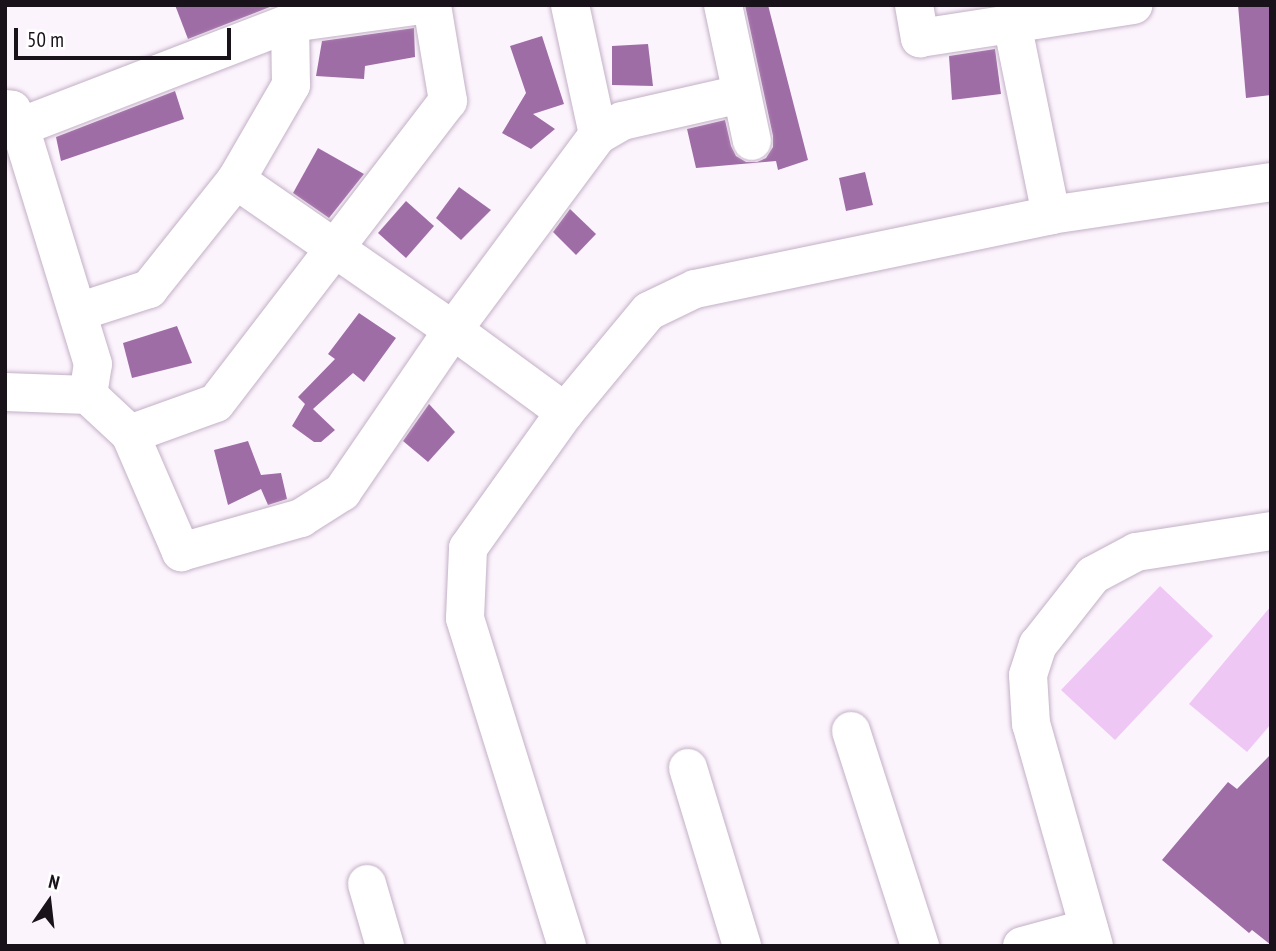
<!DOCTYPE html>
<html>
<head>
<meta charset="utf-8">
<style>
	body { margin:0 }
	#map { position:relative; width:1276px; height:951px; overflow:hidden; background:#fcf4fd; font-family:"PT Sans Narrow",sans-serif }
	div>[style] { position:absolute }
	.green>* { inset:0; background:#efc7f4 }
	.building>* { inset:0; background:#9f6da6 }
	.roads { filter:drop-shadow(0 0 2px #c3b0c6) drop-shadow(0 0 2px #c3b0c6) }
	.minor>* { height:38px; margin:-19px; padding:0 19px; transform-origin:19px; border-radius:19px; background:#fff }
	span { translate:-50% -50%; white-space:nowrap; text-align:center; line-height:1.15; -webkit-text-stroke:5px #fff; paint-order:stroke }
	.frame { position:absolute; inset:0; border:7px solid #19121a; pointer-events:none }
	.north { position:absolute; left:14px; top:867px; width:70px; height:70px; -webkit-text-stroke:5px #fff; paint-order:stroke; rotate:14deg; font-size:19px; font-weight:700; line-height:28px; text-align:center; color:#19121a }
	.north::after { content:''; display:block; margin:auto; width:24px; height:32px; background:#19121a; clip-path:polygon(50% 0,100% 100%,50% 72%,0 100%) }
	.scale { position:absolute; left:14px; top:28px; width:217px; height:32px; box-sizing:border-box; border:4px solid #19121a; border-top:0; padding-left:9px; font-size:21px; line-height:24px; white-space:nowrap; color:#19121a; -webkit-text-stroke:5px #fff; paint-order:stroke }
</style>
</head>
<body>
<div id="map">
	<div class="green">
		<div style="clip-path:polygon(1160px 586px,1213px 636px,1115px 740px,1061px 690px)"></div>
		<div style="clip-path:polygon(1271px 606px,1271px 724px,1247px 752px,1189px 704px)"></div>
	</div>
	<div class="building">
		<div style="clip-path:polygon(175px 5px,275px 5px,188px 39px)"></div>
		<div style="clip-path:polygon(745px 5px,768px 5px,808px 160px,778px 170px,776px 161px,696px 168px,687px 129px,725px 120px,731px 146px,736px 156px,746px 162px,757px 162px,766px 158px,773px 147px,773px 136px)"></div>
		<div style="clip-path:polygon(1238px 5px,1271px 5px,1271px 95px,1246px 98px)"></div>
		<div style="clip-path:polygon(414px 28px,415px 57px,365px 66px,364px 79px,316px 76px,322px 41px)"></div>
		<div style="clip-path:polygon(542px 36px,564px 104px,533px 114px,555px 129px,531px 149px,502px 133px,526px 93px,510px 46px)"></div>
		<div style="clip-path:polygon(648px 44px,653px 86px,612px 85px,612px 46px)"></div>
		<div style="clip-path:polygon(995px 49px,1001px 94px,952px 100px,949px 56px)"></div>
		<div style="clip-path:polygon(175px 91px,184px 119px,61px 161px,56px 137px)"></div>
		<div style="clip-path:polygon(318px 148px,364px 174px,329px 218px,293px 193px)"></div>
		<div style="clip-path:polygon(865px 172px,873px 205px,846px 211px,839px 178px)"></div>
		<div style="clip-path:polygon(459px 187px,491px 210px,461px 240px,436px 218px)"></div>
		<div style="clip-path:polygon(406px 201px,434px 226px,406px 258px,378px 233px)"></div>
		<div style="clip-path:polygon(570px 209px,596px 234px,576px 255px,553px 232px)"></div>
		<div style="clip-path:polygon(359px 313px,396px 338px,364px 382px,353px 373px,313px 409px,335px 430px,321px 442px,314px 442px,292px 426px,305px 404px,298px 397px,335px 359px,328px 354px)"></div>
		<div style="clip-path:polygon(177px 326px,192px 363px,132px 378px,123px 343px)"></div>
		<div style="clip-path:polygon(429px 404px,455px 432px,428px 462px,403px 441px)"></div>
		<div style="clip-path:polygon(248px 441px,261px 475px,281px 473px,287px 499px,268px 505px,261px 489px,228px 505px,214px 450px)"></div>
		<div style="clip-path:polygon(1271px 754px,1271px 945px,1252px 930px,1249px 933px,1162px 860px,1228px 782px,1237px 789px)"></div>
	</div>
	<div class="roads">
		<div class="minor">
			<div style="left:570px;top:5px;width:133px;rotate:77.8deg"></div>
			<div style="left:723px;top:5px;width:139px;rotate:78deg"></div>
			<div style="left:914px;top:5px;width:34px;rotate:80deg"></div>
			<div style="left:920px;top:38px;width:216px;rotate:-8.8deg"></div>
			<div style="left:1012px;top:23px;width:196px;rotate:78.5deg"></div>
			<div style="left:20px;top:127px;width:289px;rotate:-21.1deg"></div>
			<div style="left:290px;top:23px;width:133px;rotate:-7.8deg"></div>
			<div style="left:236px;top:180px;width:264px;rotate:34.7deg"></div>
			<div style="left:453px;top:330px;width:139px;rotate:36.2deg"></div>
			<div style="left:78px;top:312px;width:75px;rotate:-17.9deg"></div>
			<div style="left:149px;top:289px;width:139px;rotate:-51.4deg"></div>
			<div style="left:236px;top:180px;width:110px;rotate:-59.9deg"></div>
			<div style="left:291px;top:85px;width:62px;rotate:-90.9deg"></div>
			<div style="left:5px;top:392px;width:83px;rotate:2.1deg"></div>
			<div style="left:88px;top:395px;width:31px;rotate:-81deg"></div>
			<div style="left:93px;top:364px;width:248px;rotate:-107.1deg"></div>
			<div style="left:20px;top:127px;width:19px;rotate:-115deg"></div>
			<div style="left:12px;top:110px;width:5px;rotate:-169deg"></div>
			<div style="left:88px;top:395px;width:57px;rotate:42.9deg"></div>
			<div style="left:130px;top:434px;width:129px;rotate:66.6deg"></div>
			<div style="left:181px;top:552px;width:125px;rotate:-15.8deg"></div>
			<div style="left:301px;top:518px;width:49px;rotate:-32.4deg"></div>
			<div style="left:342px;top:492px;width:196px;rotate:-55.6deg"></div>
			<div style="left:453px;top:330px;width:243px;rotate:-53.4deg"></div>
			<div style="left:598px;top:135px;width:28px;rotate:-30deg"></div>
			<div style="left:622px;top:121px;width:122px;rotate:-12.8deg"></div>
			<div style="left:130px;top:434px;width:91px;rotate:-19.8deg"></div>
			<div style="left:216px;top:403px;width:381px;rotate:-52.5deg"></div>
			<div style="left:448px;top:101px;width:97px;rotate:-99.5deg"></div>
			<div style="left:851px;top:731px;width:226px;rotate:72.2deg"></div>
			<div style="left:688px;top:768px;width:186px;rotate:73.1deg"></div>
			<div style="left:367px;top:884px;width:65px;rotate:73.8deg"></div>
			<div style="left:567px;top:946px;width:343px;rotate:-107.3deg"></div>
			<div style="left:465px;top:618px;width:70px;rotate:-87.5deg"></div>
			<div style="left:468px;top:548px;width:167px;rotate:-54.5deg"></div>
			<div style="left:565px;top:412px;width:131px;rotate:-50.3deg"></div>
			<div style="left:649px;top:311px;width:51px;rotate:-25.6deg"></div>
			<div style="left:695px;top:289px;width:364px;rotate:-11.7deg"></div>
			<div style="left:1051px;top:215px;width:222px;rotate:-8.5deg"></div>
			<div style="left:1022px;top:946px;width:69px;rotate:-15deg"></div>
			<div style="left:1094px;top:946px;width:231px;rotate:-105.8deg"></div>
			<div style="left:1031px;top:724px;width:49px;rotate:-93.5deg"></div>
			<div style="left:1028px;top:675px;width:32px;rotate:-72deg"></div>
			<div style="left:1038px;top:645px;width:89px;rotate:-51.8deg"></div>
			<div style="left:1093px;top:575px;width:49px;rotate:-28.1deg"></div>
			<div style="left:1136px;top:552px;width:137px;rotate:-8.8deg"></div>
		</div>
	</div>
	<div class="frame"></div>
	<div class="north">N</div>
	<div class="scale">50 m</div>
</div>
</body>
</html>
